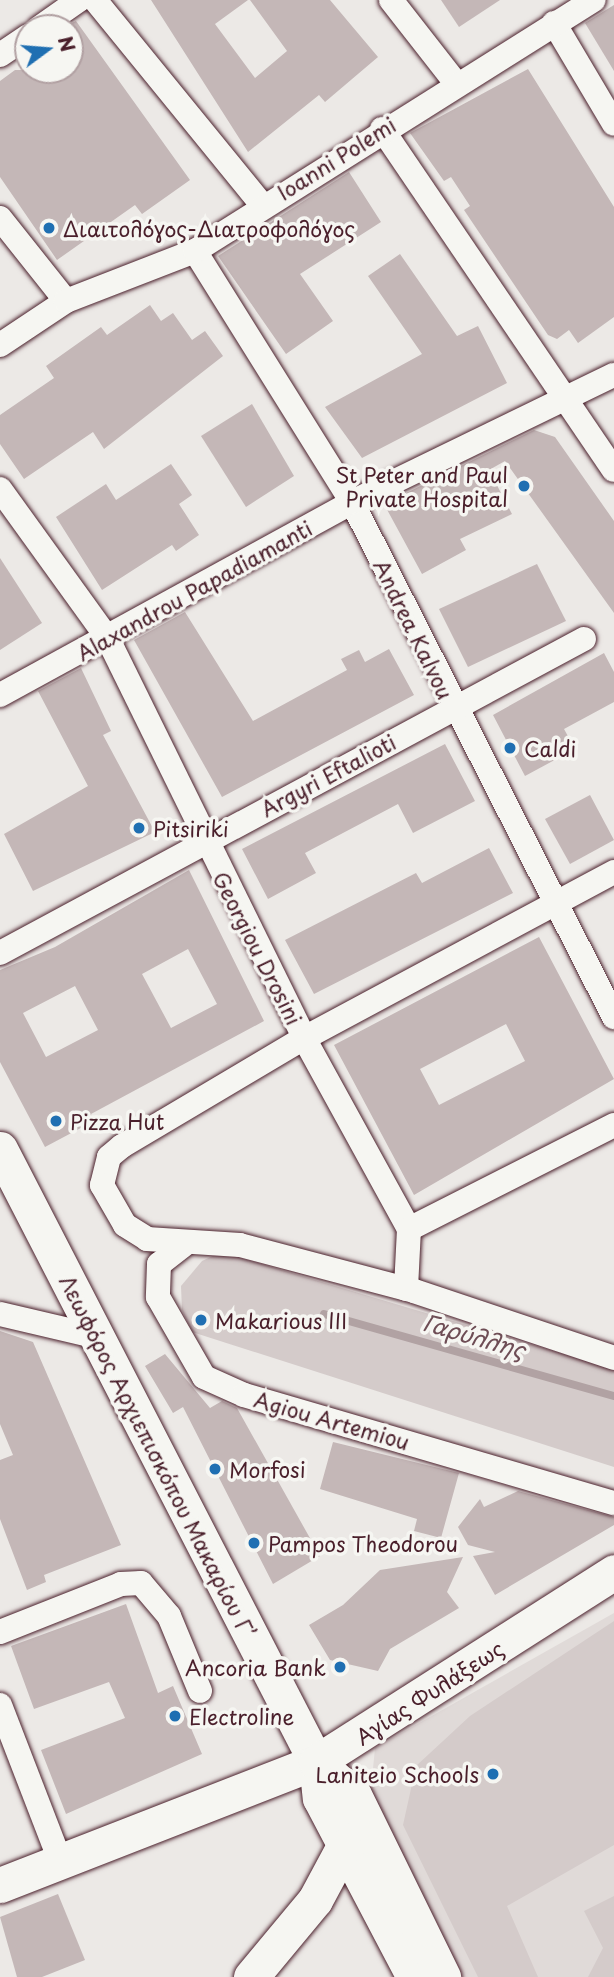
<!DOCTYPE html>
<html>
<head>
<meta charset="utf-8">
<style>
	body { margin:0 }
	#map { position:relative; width:614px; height:1977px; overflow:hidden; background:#ece9e6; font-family:"Playpen Sans",sans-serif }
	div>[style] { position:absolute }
	.built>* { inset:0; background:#e0dad8 }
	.green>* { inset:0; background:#d4cbca }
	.stream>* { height:8px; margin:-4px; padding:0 4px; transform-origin:4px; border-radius:4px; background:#b1a2a3 }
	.building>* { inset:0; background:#c4b7b7 }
	.roads { filter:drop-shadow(0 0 2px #4a1f2b) drop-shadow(0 0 2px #4a1f2b) }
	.street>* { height:24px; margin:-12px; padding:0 12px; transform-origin:12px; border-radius:12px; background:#f6f6f2 }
	.secondary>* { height:35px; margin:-17.5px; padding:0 17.5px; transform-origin:17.5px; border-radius:17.5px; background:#f6f6f2 }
	.dots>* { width:19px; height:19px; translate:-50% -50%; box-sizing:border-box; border:4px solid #f6f6f2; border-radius:50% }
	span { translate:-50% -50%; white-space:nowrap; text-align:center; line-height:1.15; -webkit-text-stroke:7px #f6f6f2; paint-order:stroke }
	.street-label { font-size:21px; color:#4a1f2b }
	.poi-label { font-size:21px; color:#4a1f2b }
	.left { translate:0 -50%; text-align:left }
	.right { translate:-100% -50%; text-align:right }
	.water-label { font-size:23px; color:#6e4d55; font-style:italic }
	.north { position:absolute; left:14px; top:14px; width:70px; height:70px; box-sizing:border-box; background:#f6f6f2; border:2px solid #b1a0a2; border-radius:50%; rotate:74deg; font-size:19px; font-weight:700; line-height:28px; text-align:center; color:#4a1f2b }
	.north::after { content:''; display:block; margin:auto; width:24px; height:32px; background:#1f6fb2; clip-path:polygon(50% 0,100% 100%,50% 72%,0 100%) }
</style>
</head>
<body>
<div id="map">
	<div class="built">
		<div style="clip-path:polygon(614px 1613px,614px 1977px,463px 1977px,370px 1800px,375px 1748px)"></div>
	</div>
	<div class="green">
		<div style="clip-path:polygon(221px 1252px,614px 1369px,614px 1467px,192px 1332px,182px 1310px,181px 1286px,202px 1261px)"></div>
		<div style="clip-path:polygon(614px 1621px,614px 1845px,507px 1906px,538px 1977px,478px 1977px,403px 1825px,416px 1766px,470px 1716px)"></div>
		<div style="clip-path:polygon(614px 1896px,614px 1977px,588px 1977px,603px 1948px,584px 1911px)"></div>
	</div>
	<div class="stream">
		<div style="left:324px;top:1314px;width:301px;rotate:15.8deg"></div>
	</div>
	<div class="building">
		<div style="clip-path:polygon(151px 0,248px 0,215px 24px,255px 78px,287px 51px,250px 0,330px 0,378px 57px,325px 102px,319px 95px,248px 152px)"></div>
		<div style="clip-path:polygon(441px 0,500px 0,459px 27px)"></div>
		<div style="clip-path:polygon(614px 5px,614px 71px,585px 23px)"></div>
		<div style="clip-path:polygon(76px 21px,190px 180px,142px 214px,135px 205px,57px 260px,0 177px,0 81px,15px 70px,70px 70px,70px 24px)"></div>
		<div style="clip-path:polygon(528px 69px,614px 207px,614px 317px,578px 343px,569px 330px,557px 339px,548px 335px,464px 210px,470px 206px,451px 177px,444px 181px,410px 133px)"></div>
		<div style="clip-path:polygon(349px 172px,381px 222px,300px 274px,333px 321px,286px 354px,218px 256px)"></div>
		<div style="clip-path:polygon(400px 254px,457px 336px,478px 326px,507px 383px,362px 458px,325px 407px,422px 354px,368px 276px)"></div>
		<div style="clip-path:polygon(150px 305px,161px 321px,173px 313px,192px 340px,205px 331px,223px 356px,104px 449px,93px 432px,24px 479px,0 444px,0 415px,54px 378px,46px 366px,101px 327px,107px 335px)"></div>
		<div style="clip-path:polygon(252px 404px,294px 476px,246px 507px,201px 436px)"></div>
		<div style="clip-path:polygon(534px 430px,555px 437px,614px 521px,614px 613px,505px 461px,489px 470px,512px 514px,460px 539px,466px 550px,422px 574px,384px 504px)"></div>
		<div style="clip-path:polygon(171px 464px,192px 495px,179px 504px,199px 535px,176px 551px,172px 545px,102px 590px,56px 517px,106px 484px,116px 500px)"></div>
		<div style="clip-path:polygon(0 558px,42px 623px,0 650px)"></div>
		<div style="clip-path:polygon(537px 564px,566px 621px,468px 667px,439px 609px)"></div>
		<div style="clip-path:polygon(185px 612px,253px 721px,347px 670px,341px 659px,359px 650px,365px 662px,389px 649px,414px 695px,222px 797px,134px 640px)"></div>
		<div style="clip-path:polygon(604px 653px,614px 672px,614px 702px,564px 729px,575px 749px,525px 776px,493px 715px)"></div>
		<div style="clip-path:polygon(81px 668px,111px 731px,103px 735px,155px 832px,33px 891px,4px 834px,88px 786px,38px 691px)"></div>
		<div style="clip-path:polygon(445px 744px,475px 801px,413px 833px,398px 804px,305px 853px,316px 873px,268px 899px,242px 849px)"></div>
		<div style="clip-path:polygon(590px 795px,614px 840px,570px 864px,545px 819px)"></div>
		<div style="clip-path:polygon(489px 848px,513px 893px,314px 994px,285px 940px,416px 873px,422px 883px)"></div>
		<div style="clip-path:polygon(evenodd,189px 870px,264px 1021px,91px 1114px,94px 1121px,45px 1147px,0 1062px,0 970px,55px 947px,189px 870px,188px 949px,217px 1004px,171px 1028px,142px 974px,188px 949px,189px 870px,75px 986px,98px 1030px,46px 1057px,23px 1013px,75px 986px)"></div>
		<div style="clip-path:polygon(evenodd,539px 937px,614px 1079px,414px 1195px,334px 1045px,539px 937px,506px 1024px,525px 1061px,439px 1105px,420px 1069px,506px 1024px)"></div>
		<div style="clip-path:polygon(0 1331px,33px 1342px,121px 1545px,44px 1575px,46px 1582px,27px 1590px,0 1519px,0 1460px,13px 1455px,0 1424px)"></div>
		<div style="clip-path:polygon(165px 1354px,210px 1408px,222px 1401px,237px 1408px,320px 1556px,273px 1584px,183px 1407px,173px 1413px,145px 1366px)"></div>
		<div style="clip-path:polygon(333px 1442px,459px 1473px,441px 1538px,414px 1531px,417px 1519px,320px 1489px)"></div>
		<div style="clip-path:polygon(518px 1491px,614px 1517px,614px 1525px,495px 1595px,473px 1556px,495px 1552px,468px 1545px,458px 1527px,480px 1499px,484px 1507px)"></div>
		<div style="clip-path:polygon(463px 1557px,447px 1592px,459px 1608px,390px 1649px,378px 1671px,330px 1660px,309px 1625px,343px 1605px,380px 1570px)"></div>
		<div style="clip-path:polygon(126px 1604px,158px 1693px,173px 1686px,202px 1754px,66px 1814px,41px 1750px,125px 1718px,109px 1682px,34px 1709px,11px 1646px)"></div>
		<div style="clip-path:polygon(58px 1894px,85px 1960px,42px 1977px,17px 1977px,0 1917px)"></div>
	</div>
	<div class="roads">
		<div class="street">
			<div style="left:95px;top:0;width:264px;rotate:50.8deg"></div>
			<div style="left:391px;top:0;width:104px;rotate:52deg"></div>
			<div style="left:554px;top:23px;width:117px;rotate:59.3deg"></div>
			<div style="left:39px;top:28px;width:49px;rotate:-35deg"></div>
			<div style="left:0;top:55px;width:34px;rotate:-34deg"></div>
			<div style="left:382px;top:129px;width:412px;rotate:55.8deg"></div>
			<div style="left:0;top:218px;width:106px;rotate:51.5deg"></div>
			<div style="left:195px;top:251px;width:296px;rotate:58deg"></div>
			<div style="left:352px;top:502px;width:578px;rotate:63.04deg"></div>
			<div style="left:0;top:345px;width:79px;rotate:-33.7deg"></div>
			<div style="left:66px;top:301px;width:138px;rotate:-21.2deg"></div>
			<div style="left:195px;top:251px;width:471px;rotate:-32.2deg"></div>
			<div style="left:0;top:489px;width:185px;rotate:54.2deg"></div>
			<div style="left:108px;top:639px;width:445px;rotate:63.8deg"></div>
			<div style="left:304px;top:1038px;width:218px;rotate:61.2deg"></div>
			<div style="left:409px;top:1229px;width:60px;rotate:92.9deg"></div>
			<div style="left:0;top:695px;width:401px;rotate:-28.7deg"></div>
			<div style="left:352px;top:502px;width:291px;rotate:-25.9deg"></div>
			<div style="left:614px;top:872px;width:352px;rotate:151.8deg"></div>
			<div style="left:304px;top:1038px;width:212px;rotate:149.3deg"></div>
			<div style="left:122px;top:1146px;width:17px;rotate:140deg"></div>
			<div style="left:109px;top:1157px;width:29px;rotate:104deg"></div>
			<div style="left:102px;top:1185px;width:46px;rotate:60.1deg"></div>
			<div style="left:125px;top:1225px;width:26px;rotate:32deg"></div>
			<div style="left:147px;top:1239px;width:93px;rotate:3.7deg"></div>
			<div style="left:240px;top:1245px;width:180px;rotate:14.8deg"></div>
			<div style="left:414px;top:1291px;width:211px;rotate:18.5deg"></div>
			<div style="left:0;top:953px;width:663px;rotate:-28.27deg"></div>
			<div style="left:409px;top:1229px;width:230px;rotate:-26.9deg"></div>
			<div style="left:185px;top:1244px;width:33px;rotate:142deg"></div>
			<div style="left:159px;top:1264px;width:33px;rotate:92deg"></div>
			<div style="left:158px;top:1297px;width:92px;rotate:60.1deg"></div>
			<div style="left:204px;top:1377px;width:44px;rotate:24.2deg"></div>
			<div style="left:244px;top:1395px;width:385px;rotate:16.3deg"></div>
			<div style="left:0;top:1314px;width:101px;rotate:13.2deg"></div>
			<div style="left:0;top:1632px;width:130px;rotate:-21.6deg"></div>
			<div style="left:121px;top:1584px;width:20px;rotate:-3deg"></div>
			<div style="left:141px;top:1583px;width:43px;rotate:49.7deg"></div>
			<div style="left:169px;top:1616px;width:81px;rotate:67.5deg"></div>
			<div style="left:0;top:1705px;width:169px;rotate:68.9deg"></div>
		</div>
		<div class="secondary">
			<div style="left:0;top:1149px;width:690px;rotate:62.73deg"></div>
			<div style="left:316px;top:1762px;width:36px;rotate:84deg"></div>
			<div style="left:320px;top:1798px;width:202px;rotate:62.3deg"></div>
			<div style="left:316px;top:1762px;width:50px;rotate:41deg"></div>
			<div style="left:354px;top:1795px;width:203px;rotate:63.9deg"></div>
			<div style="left:0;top:1885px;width:339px;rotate:-21.3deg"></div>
			<div style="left:316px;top:1762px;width:353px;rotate:-32.5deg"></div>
			<div style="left:251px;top:1977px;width:100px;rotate:-50.3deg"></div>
			<div style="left:315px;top:1900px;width:61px;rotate:-61.8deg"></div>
		</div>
	</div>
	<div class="dots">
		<div style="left:49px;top:228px;background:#1f6fb2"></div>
		<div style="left:524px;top:486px;background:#1f6fb2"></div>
		<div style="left:510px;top:748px;background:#1f6fb2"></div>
		<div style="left:139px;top:828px;background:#1f6fb2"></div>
		<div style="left:56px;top:1121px;background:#1f6fb2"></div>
		<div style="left:201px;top:1320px;background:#1f6fb2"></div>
		<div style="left:215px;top:1469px;background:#1f6fb2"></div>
		<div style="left:254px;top:1543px;background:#1f6fb2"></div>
		<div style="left:340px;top:1667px;background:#1f6fb2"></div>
		<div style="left:175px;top:1716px;background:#1f6fb2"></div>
		<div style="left:493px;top:1774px;background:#1f6fb2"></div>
	</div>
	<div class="street-label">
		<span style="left:336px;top:158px;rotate:-32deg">Ioanni Polemi</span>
		<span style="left:194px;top:590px;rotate:-29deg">Alaxandrou Papadiamanti</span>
		<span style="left:414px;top:629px;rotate:64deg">Andrea Kalvou</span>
		<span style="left:328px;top:775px;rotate:-28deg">Argyri Eftalioti</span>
		<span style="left:258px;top:948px;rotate:63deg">Georgiou Drosini</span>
		<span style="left:332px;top:1420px;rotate:16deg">Agiou Artemiou</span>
		<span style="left:158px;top:1456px;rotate:63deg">Λεωφόρος Αρχιεπισκόπου Μακαρίου Γ’</span>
		<span style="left:429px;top:1692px;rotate:-33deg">Αγίας Φυλάξεως</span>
	</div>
	<div class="poi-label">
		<span class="left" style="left:63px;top:228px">Διαιτολόγος-Διατροφολόγος</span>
		<span class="right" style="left:508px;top:486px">St Peter and Paul<br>Private Hospital</span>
		<span class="left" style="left:524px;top:748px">Caldi</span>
		<span class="left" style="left:153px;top:828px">Pitsiriki</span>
		<span class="left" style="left:70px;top:1121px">Pizza Hut</span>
		<span class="left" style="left:215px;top:1320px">Makarious III</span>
		<span class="left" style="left:229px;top:1469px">Morfosi</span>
		<span class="left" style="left:268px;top:1543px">Pampos Theodorou</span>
		<span class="right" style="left:326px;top:1667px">Ancoria Bank</span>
		<span class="left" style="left:189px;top:1716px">Electroline</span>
		<span class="right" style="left:479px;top:1774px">Laniteio Schools</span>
	</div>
	<div class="water-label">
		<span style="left:474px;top:1336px;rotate:16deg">Γαρύλλης</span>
	</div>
	<div class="north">N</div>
</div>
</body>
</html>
